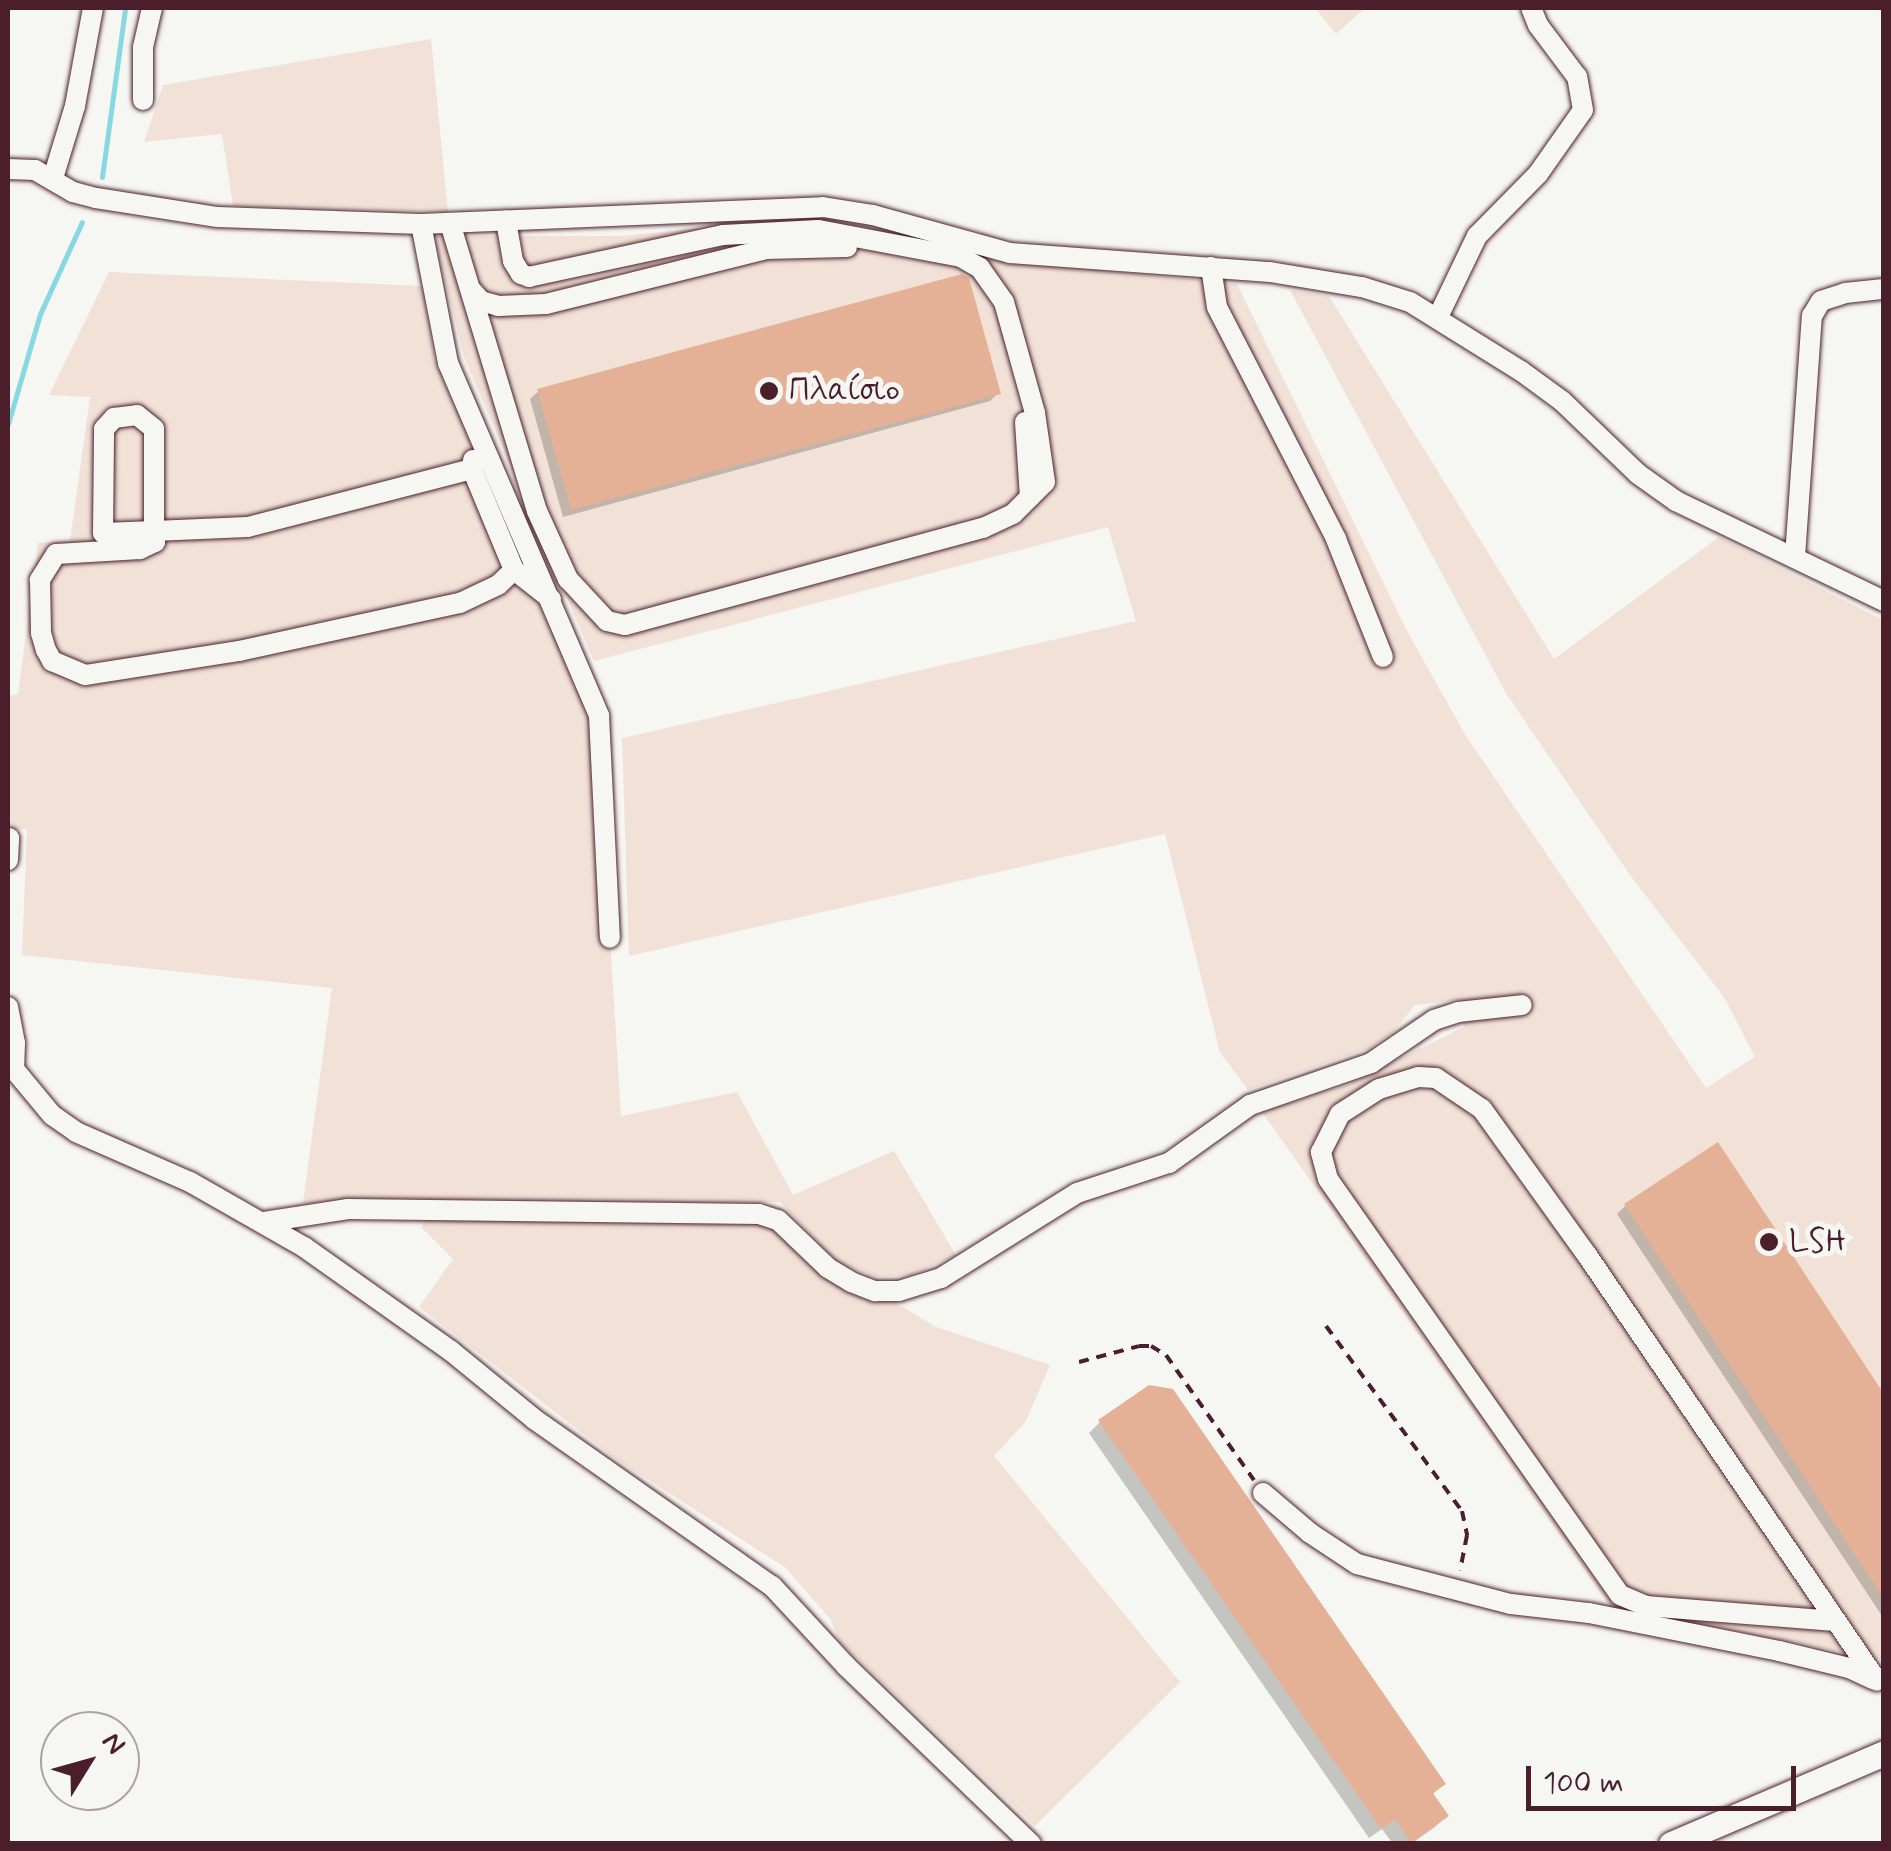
<!DOCTYPE html>
<html>
<head>
<meta charset="utf-8">
<style>
	body { margin:0 }
	#map { position:relative; width:1891px; height:1851px; overflow:hidden; background:#f6f6f2; font-family:Mynerve,sans-serif }
	div>[style] { position:absolute }
	.built>* { inset:0; background:#f1e1d6 }
	.shadow>* { inset:0; background:#0003 }
	.stream>* { height:5px; margin:-2.5px; padding:0 2.5px; transform-origin:2.5px; border-radius:2.5px; background:#87d8e2 }
	.building>* { inset:0; background:#e4b196 }
	.path>* { height:4px; margin-top:-2px; transform-origin:0; background:repeating-linear-gradient(90deg,#4a1f2b 0 10px,transparent 0 18px) }
	.roads { filter:drop-shadow(0 0 2px #4a1f2b) drop-shadow(0 0 2px #4a1f2b) }
	.minor>* { height:20px; margin:-10px; padding:0 10px; transform-origin:10px; border-radius:10px; background:#f6f6f2 }
	.major>* { height:25px; margin:-12.5px; padding:0 12.5px; transform-origin:12.5px; border-radius:12.5px; background:#f6f6f2 }
	.dots>* { width:28px; height:28px; translate:-50% -50%; box-sizing:border-box; border:5px solid #f6f6f2; border-radius:50% }
	span { translate:-50% -50%; white-space:nowrap; text-align:center; line-height:1.15; -webkit-text-stroke:10px #f6f6f2; paint-order:stroke }
	.poi-label { font-size:32px; color:#4a1f2b }
	.left { translate:0 -50%; text-align:left }
	.frame { position:absolute; inset:0; border:10px solid #4a1f2b; pointer-events:none }
	.north { position:absolute; left:40px; top:1711px; width:100px; height:100px; box-sizing:border-box; background:#f6f6f2; border:2px solid #b1a0a2; border-radius:50%; rotate:53deg; font-size:28px; font-weight:700; line-height:40px; text-align:center; color:#4a1f2b }
	.north::after { content:''; display:block; margin:auto; width:35px; height:45px; background:#4a1f2b; clip-path:polygon(50% 0,100% 100%,50% 72%,0 100%) }
	.scale { position:absolute; left:1526px; top:1766px; width:270px; height:45px; box-sizing:border-box; border:5px solid #4a1f2b; border-top:0; padding-left:12px; font-size:30px; line-height:35px; white-space:nowrap; color:#4a1f2b; -webkit-text-stroke:8px #f6f6f2; paint-order:stroke }
</style>
</head>
<body>
<div id="map">
	<div class="built">
		<div style="clip-path:polygon(1315px 8px,1365px 8px,1336px 34px)"></div>
		<div style="clip-path:polygon(431px 39px,448px 212px,233px 206px,222px 134px,144px 142px,163px 85px)"></div>
		<div style="clip-path:polygon(773px 221px,829px 222px,984px 258px,1237px 284px,1408px 633px,1466px 736px,1706px 1088px,1755px 1057px,1724px 997px,1630px 875px,1507px 695px,1290px 290px,1329px 296px,1554px 659px,1719px 537px,1883px 620px,1883px 1660px,1610px 1606px,1262px 1112px,1347px 1085px,1464px 1027px,1458px 1000px,1415px 1005px,1393px 1032px,1370px 1048px,1248px 1090px,1220px 1052px,1165px 834px,629px 956px,622px 738px,1136px 621px,1108px 527px,594px 661px,464px 357px,434px 236px,619px 236px)"></div>
		<div style="clip-path:polygon(109px 272px,422px 286px,435px 362px,597px 728px,621px 1116px,737px 1092px,793px 1195px,894px 1151px,956px 1255px,911px 1275px,876px 1277px,838px 1263px,780px 1202px,303px 1203px,332px 988px,22px 955px,27px 829px,10px 829px,8px 696px,18px 694px,38px 543px,70px 541px,90px 397px,49px 395px)"></div>
		<div style="clip-path:polygon(426px 1207px,774px 1208px,831px 1264px,936px 1327px,1050px 1365px,1026px 1421px,994px 1456px,1180px 1682px,1035px 1826px,839px 1641px,831px 1620px,786px 1568px,616px 1459px,419px 1307px,453px 1259px,422px 1228px)"></div>
	</div>
	<div class="shadow">
		<div style="clip-path:polygon(539px 391px,998px 393px,990px 401px,563px 517px,530px 399px)"></div>
		<div style="clip-path:polygon(1625px 1206px,1884px 1398px,1884px 1619px,1617px 1214px)"></div>
		<div style="clip-path:polygon(1100px 1422px,1443px 1784px,1432px 1795px,1446px 1816px,1435px 1827px,1411px 1844px,1393px 1844px,1382px 1829px,1369px 1838px,1089px 1433px)"></div>
	</div>
	<div class="stream">
		<div style="left:102px;top:177px;width:171px;rotate:-82.2deg"></div>
		<div style="left:8px;top:424px;width:115px;rotate:-73.8deg"></div>
		<div style="left:40px;top:314px;width:101px;rotate:-65.5deg"></div>
	</div>
	<div class="building">
		<div style="clip-path:polygon(962px 274px,969px 278px,1001px 394px,571px 510px,537px 389px)"></div>
		<div style="clip-path:polygon(1718px 1142px,1884px 1394px,1884px 1599px,1624px 1204px)"></div>
		<div style="clip-path:polygon(1149px 1385px,1173px 1389px,1446px 1784px,1433px 1793px,1449px 1816px,1411px 1843px,1395px 1820px,1381px 1829px,1098px 1420px)"></div>
	</div>
	<div class="path">
		<div style="left:1326px;top:1326px;width:230px;rotate:53.7deg"></div>
		<div style="left:1462px;top:1511px;width:25px;rotate:78deg"></div>
		<div style="left:1467px;top:1535px;width:36px;rotate:101deg"></div>
		<div style="left:1079px;top:1362px;width:62px;rotate:-14.9deg"></div>
		<div style="left:1139px;top:1346px;width:12px"></div>
		<div style="left:1151px;top:1346px;width:17px;rotate:31deg"></div>
		<div style="left:1166px;top:1355px;width:153px;rotate:54.9deg"></div>
	</div>
	<div class="roads">
		<div class="minor">
			<div style="left:143px;top:100px;width:53px;rotate:-90deg"></div>
			<div style="left:143px;top:47px;width:40px;rotate:-77deg"></div>
			<div style="left:8px;top:169px;width:27px;rotate:2deg"></div>
			<div style="left:35px;top:170px;width:44px;rotate:30.1deg"></div>
			<div style="left:73px;top:192px;width:24px;rotate:15deg"></div>
			<div style="left:96px;top:198px;width:123px;rotate:8.9deg"></div>
			<div style="left:218px;top:217px;width:203px;rotate:2deg"></div>
			<div style="left:421px;top:224px;width:402px;rotate:-2.4deg"></div>
			<div style="left:823px;top:207px;width:51px;rotate:9.1deg"></div>
			<div style="left:873px;top:215px;width:142px;rotate:15.5deg"></div>
			<div style="left:1010px;top:253px;width:261px;rotate:4.2deg"></div>
			<div style="left:1270px;top:272px;width:93px;rotate:9.3deg"></div>
			<div style="left:1362px;top:287px;width:50px;rotate:17.4deg"></div>
			<div style="left:1410px;top:302px;width:131px;rotate:31.9deg"></div>
			<div style="left:1521px;top:371px;width:51px;rotate:36.2deg"></div>
			<div style="left:1562px;top:401px;width:105px;rotate:43.8deg"></div>
			<div style="left:1638px;top:474px;width:47px;rotate:35.4deg"></div>
			<div style="left:1676px;top:501px;width:231px;rotate:25.7deg"></div>
			<div style="left:53px;top:178px;width:75px;rotate:-73deg"></div>
			<div style="left:75px;top:106px;width:100px;rotate:-79.6deg"></div>
			<div style="left:450px;top:223px;width:301px;rotate:73.2deg"></div>
			<div style="left:537px;top:511px;width:75px;rotate:65.5deg"></div>
			<div style="left:568px;top:579px;width:57px;rotate:47.1deg"></div>
			<div style="left:607px;top:621px;width:18px;rotate:13deg"></div>
			<div style="left:625px;top:625px;width:371px;rotate:-15.2deg"></div>
			<div style="left:983px;top:528px;width:33px;rotate:-25deg"></div>
			<div style="left:1013px;top:514px;width:45px;rotate:-45deg"></div>
			<div style="left:1045px;top:482px;width:70px;rotate:-98.2deg"></div>
			<div style="left:1035px;top:413px;width:115px;rotate:-105.6deg"></div>
			<div style="left:1004px;top:302px;width:42px;rotate:-125.2deg"></div>
			<div style="left:980px;top:268px;width:22px;rotate:-150deg"></div>
			<div style="left:961px;top:257px;width:146px;rotate:-169.3deg"></div>
			<div style="left:818px;top:230px;width:95px;rotate:177deg"></div>
			<div style="left:723px;top:235px;width:198px;rotate:167.8deg"></div>
			<div style="left:529px;top:277px;width:9px;rotate:-159deg"></div>
			<div style="left:521px;top:274px;width:15px;rotate:-122deg"></div>
			<div style="left:513px;top:261px;width:41px;rotate:-99.9deg"></div>
			<div style="left:421px;top:224px;width:142px;rotate:79deg"></div>
			<div style="left:448px;top:363px;width:384px;rotate:66.8deg"></div>
			<div style="left:599px;top:716px;width:222px;rotate:87.2deg"></div>
			<div style="left:1211px;top:267px;width:40px;rotate:81.5deg"></div>
			<div style="left:1217px;top:307px;width:261px;rotate:62.8deg"></div>
			<div style="left:1336px;top:539px;width:127px;rotate:68.3deg"></div>
			<div style="left:472px;top:291px;width:13px;rotate:48deg"></div>
			<div style="left:481px;top:301px;width:18px;rotate:16deg"></div>
			<div style="left:498px;top:306px;width:48px;rotate:-2.4deg"></div>
			<div style="left:546px;top:304px;width:227px;rotate:-14deg"></div>
			<div style="left:766px;top:249px;width:81px;rotate:-1.4deg"></div>
			<div style="left:1438px;top:317px;width:90px;rotate:-64.3deg"></div>
			<div style="left:1477px;top:236px;width:87px;rotate:-45.5deg"></div>
			<div style="left:1538px;top:174px;width:78px;rotate:-54.9deg"></div>
			<div style="left:1583px;top:110px;width:34px;rotate:-100deg"></div>
			<div style="left:1577px;top:77px;width:65px;rotate:-126.9deg"></div>
			<div style="left:1538px;top:25px;width:18px;rotate:-112deg"></div>
			<div style="left:1025px;top:422px;width:75px;rotate:86.2deg"></div>
			<div style="left:473px;top:460px;width:9px;rotate:96deg"></div>
			<div style="left:472px;top:469px;width:109px;rotate:67.4deg"></div>
			<div style="left:514px;top:570px;width:47px;rotate:38.1deg"></div>
			<div style="left:472px;top:469px;width:232px;rotate:165.5deg"></div>
			<div style="left:247px;top:527px;width:93px;rotate:177.5deg"></div>
			<div style="left:154px;top:531px;width:51px;rotate:177.8deg"></div>
			<div style="left:103px;top:533px;width:104px;rotate:-89.4deg"></div>
			<div style="left:104px;top:429px;width:15px;rotate:-48deg"></div>
			<div style="left:114px;top:418px;width:23px;rotate:-7deg"></div>
			<div style="left:137px;top:415px;width:22px;rotate:39deg"></div>
			<div style="left:154px;top:429px;width:102px;rotate:90deg"></div>
			<div style="left:154px;top:531px;width:11px;rotate:85deg"></div>
			<div style="left:155px;top:542px;width:17px;rotate:155deg"></div>
			<div style="left:140px;top:549px;width:84px;rotate:176.6deg"></div>
			<div style="left:56px;top:554px;width:31px;rotate:122deg"></div>
			<div style="left:40px;top:580px;width:53px;rotate:88.9deg"></div>
			<div style="left:41px;top:633px;width:18px;rotate:74deg"></div>
			<div style="left:46px;top:650px;width:13px;rotate:61deg"></div>
			<div style="left:52px;top:661px;width:36px;rotate:23deg"></div>
			<div style="left:85px;top:675px;width:156px;rotate:-8.9deg"></div>
			<div style="left:239px;top:651px;width:226px;rotate:-12.3deg"></div>
			<div style="left:460px;top:603px;width:42px;rotate:-25.3deg"></div>
			<div style="left:498px;top:585px;width:22px;rotate:-43deg"></div>
			<div style="left:1795px;top:557px;width:242px;rotate:-86deg"></div>
			<div style="left:1812px;top:316px;width:17px;rotate:-59deg"></div>
			<div style="left:1821px;top:301px;width:25px;rotate:-18deg"></div>
			<div style="left:1845px;top:293px;width:39px;rotate:-6deg"></div>
			<div style="left:8px;top:860px;width:22px;rotate:-87deg"></div>
			<div style="left:8px;top:1007px;width:37px;rotate:79deg"></div>
			<div style="left:15px;top:1043px;width:28px;rotate:92deg"></div>
			<div style="left:8px;top:1062px;width:69px;rotate:50.3deg"></div>
			<div style="left:52px;top:1115px;width:29px;rotate:35deg"></div>
			<div style="left:76px;top:1132px;width:124px;rotate:23.7deg"></div>
			<div style="left:190px;top:1182px;width:131px;rotate:29.7deg"></div>
			<div style="left:304px;top:1247px;width:180px;rotate:35.3deg"></div>
			<div style="left:451px;top:1351px;width:107px;rotate:39.3deg"></div>
			<div style="left:534px;top:1419px;width:291px;rotate:35.1deg"></div>
			<div style="left:772px;top:1586px;width:109px;rotate:47.2deg"></div>
			<div style="left:846px;top:1666px;width:257px;rotate:43.9deg"></div>
			<div style="left:264px;top:1222px;width:85px;rotate:-8.8deg"></div>
			<div style="left:348px;top:1209px;width:411px;rotate:0.7deg"></div>
			<div style="left:759px;top:1214px;width:20px;rotate:18deg"></div>
			<div style="left:778px;top:1220px;width:69px;rotate:43.8deg"></div>
			<div style="left:828px;top:1268px;width:27px;rotate:31deg"></div>
			<div style="left:851px;top:1282px;width:26px;rotate:21deg"></div>
			<div style="left:875px;top:1291px;width:24px"></div>
			<div style="left:899px;top:1291px;width:44px;rotate:-17.2deg"></div>
			<div style="left:941px;top:1278px;width:160px;rotate:-32deg"></div>
			<div style="left:1077px;top:1193px;width:97px;rotate:-18.1deg"></div>
			<div style="left:1169px;top:1163px;width:100px;rotate:-35.6deg"></div>
			<div style="left:1250px;top:1105px;width:128px;rotate:-19.1deg"></div>
			<div style="left:1371px;top:1063px;width:76px;rotate:-34.3deg"></div>
			<div style="left:1434px;top:1020px;width:25px;rotate:-18deg"></div>
			<div style="left:1458px;top:1012px;width:64px;rotate:-6.2deg"></div>
			<div style="left:1263px;top:1493px;width:62px;rotate:40.4deg"></div>
			<div style="left:1310px;top:1533px;width:56px;rotate:33.4deg"></div>
			<div style="left:1357px;top:1564px;width:159px;rotate:14.6deg"></div>
			<div style="left:1511px;top:1604px;width:79px;rotate:6.6deg"></div>
			<div style="left:1589px;top:1613px;width:194px;rotate:11.3deg"></div>
			<div style="left:1779px;top:1651px;width:72px;rotate:13.7deg"></div>
			<div style="left:1849px;top:1668px;width:26px;rotate:25deg"></div>
			<div style="left:1835px;top:1621px;width:190px;rotate:-175.5deg"></div>
			<div style="left:1646px;top:1606px;width:28px;rotate:-157deg"></div>
			<div style="left:1620px;top:1595px;width:508px;rotate:-125.07deg"></div>
			<div style="left:1328px;top:1179px;width:28px;rotate:-105deg"></div>
			<div style="left:1321px;top:1152px;width:42px;rotate:-63.4deg"></div>
			<div style="left:1340px;top:1114px;width:46px;rotate:-32.7deg"></div>
			<div style="left:1379px;top:1089px;width:41px;rotate:-17.1deg"></div>
			<div style="left:1418px;top:1077px;width:18px;rotate:3deg"></div>
			<div style="left:1436px;top:1078px;width:55px;rotate:34deg"></div>
			<div style="left:1482px;top:1109px;width:180px;rotate:54.3deg"></div>
			<div style="left:1587px;top:1255px;width:515px;rotate:55.75deg"></div>
		</div>
		<div class="major">
			<div style="left:1671px;top:1844px;width:232px;rotate:-23.1deg"></div>
		</div>
	</div>
	<div class="dots">
		<div style="left:769px;top:391px;background:#4a1f2b"></div>
		<div style="left:1769px;top:1242px;background:#4a1f2b"></div>
	</div>
	<div class="poi-label">
		<span class="left" style="left:789px;top:391px">Πλαίσιο</span>
		<span class="left" style="left:1789px;top:1242px">LSH</span>
	</div>
	<div class="frame"></div>
	<div class="north">N</div>
	<div class="scale">100 m</div>
</div>
</body>
</html>
